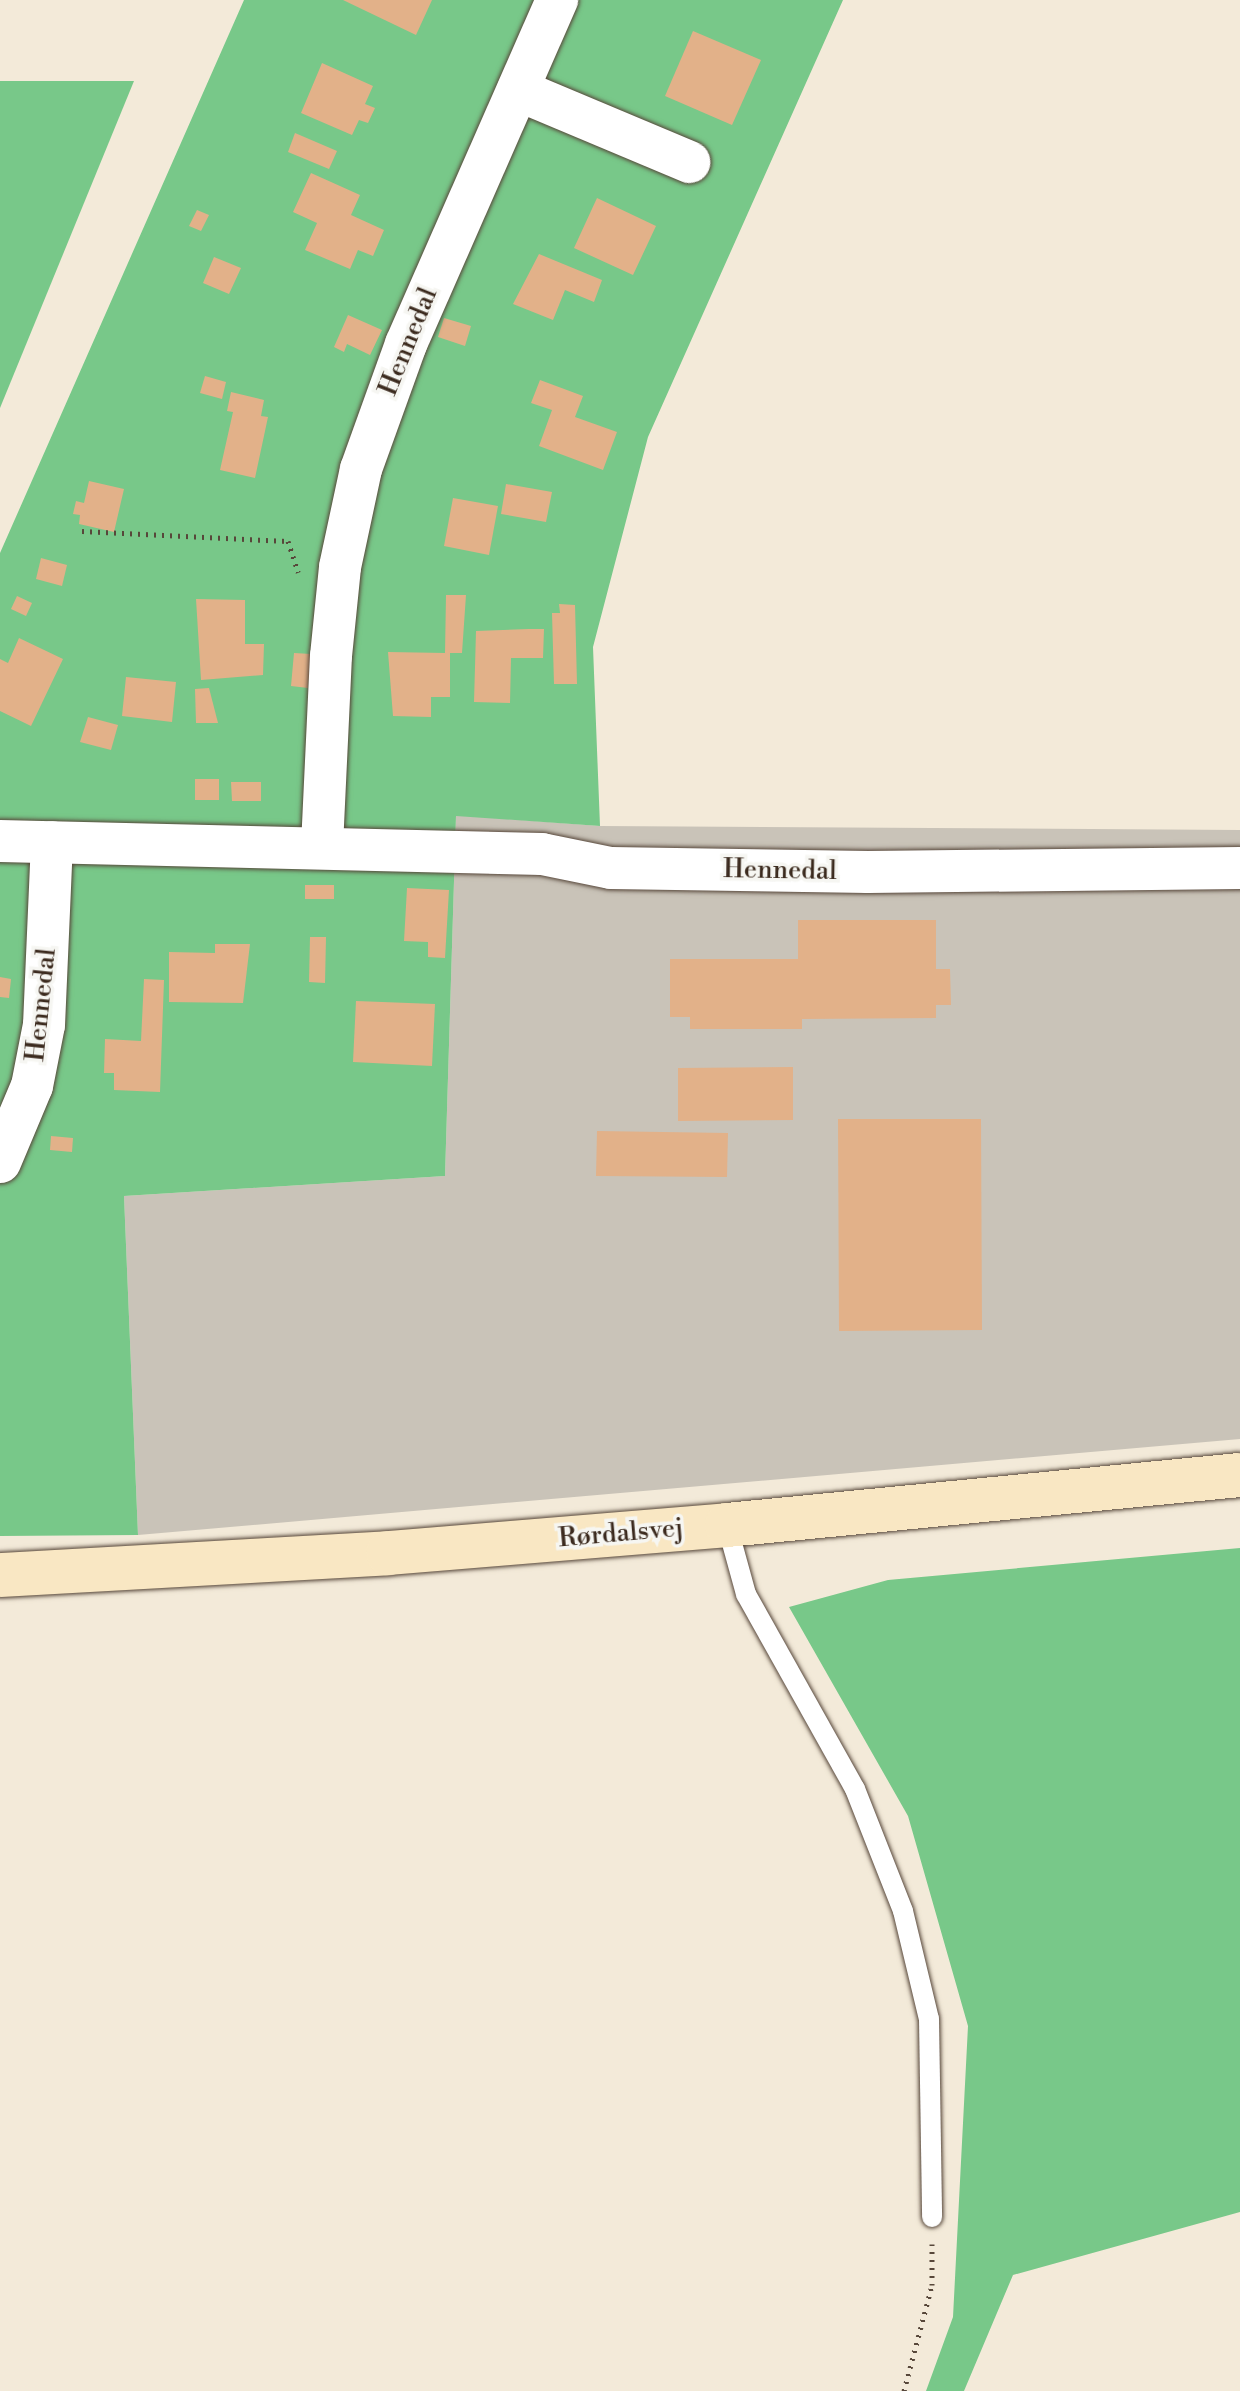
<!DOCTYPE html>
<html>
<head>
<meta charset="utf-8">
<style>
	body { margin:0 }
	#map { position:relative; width:1240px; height:2391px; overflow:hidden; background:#f3ead9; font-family:"Libre Bodoni",serif }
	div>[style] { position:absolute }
	.industrial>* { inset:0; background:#c9c3b8 }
	.green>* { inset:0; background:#78c889 }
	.building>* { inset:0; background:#e2b189 }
	.path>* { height:5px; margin-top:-2.5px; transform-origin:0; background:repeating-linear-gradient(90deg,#57473a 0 2px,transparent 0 8px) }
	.roads { filter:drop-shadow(0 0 2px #57473a) drop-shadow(0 0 2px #57473a) }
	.lane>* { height:20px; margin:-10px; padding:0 10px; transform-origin:10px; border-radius:10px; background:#fff }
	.street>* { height:42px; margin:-21px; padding:0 21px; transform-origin:21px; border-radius:21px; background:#fff }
	.secondary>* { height:44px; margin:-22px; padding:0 22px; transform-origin:22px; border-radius:22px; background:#f9e7c3 }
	span { translate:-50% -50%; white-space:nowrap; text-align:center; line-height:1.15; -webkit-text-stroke:7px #f6f6f2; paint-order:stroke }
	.street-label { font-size:26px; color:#3b2a1e }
</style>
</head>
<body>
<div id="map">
	<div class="industrial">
		<div style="clip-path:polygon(456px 815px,600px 826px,1240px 830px,1240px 1439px,138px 1535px,124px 1196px,445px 1176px)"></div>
	</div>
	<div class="green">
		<div style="clip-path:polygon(244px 0,843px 0,648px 437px,593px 647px,600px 826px,456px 816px,445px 1176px,124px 1196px,138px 1535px,0 1536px,0 553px)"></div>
		<div style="clip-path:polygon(0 81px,134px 81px,0 408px)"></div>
		<div style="clip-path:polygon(1240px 1548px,1240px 2212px,1013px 2275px,964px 2391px,926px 2391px,953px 2317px,968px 2026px,908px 1816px,789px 1607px,888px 1580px)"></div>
	</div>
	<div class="building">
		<div style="clip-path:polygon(343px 0,432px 0,416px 35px)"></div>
		<div style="clip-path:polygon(693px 31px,761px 60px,732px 125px,665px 96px)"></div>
		<div style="clip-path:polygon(322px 63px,373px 86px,365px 104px,375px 108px,368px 123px,359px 120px,352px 135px,301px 113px)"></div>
		<div style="clip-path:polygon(295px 133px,337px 151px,329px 169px,288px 152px)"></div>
		<div style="clip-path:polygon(311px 173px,360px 195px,351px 215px,384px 230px,373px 256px,358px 250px,350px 269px,305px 250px,317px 223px,293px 212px)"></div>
		<div style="clip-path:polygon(597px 198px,656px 226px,633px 275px,574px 248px)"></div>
		<div style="clip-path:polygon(197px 210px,209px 215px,201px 231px,189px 226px)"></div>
		<div style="clip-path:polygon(539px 254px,602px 280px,594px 302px,565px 290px,553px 320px,513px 304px)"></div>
		<div style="clip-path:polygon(214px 257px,241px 268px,229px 294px,203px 283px)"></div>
		<div style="clip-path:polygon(348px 315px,382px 330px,370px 355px,347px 344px,344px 352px,334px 347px)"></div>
		<div style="clip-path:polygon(444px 318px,471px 326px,465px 346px,438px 337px)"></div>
		<div style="clip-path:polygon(205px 376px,226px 382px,222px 399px,200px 393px)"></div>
		<div style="clip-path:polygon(540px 380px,583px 396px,575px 417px,617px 432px,603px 470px,539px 446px,552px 410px,531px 403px)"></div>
		<div style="clip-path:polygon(231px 392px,264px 400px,261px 416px,268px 417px,255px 478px,220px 470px,233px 412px,227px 411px)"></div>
		<div style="clip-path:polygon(89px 481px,124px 489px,114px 532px,79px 524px,80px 515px,73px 514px,76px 501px,84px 503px)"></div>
		<div style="clip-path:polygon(506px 484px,552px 492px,546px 522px,501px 514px)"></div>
		<div style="clip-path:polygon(453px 498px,498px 506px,489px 555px,444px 546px)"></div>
		<div style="clip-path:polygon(41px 558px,67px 565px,62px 586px,36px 579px)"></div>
		<div style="clip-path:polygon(446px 595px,466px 595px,462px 653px,450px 653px,450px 697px,431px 697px,431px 717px,393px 716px,388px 652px,445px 653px)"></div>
		<div style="clip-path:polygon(17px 596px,32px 603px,26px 616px,11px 609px)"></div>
		<div style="clip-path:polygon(196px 599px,245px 600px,245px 644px,264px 644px,263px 675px,201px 680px)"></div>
		<div style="clip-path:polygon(559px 604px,575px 605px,577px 684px,554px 684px,552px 613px,560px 613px)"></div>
		<div style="clip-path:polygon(529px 629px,544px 629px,543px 658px,511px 658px,510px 703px,474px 702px,476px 631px)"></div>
		<div style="clip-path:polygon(19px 638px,63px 659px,31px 726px,0 711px,0 659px,8px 663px)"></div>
		<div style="clip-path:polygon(294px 653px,311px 654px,308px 688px,291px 686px)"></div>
		<div style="clip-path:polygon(126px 677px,176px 682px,172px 722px,122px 716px)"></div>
		<div style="clip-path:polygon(209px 688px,218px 723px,196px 723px,195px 689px)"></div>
		<div style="clip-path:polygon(88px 717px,118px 725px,111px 750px,80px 742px)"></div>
		<div style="clip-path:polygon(195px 779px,219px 779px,219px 800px,195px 800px)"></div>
		<div style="clip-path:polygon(231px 782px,261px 782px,261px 801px,232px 801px)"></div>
		<div style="clip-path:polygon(305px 885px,334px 885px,334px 899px,305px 899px)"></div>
		<div style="clip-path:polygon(407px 888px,449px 890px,445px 958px,428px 957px,428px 942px,404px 941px)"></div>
		<div style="clip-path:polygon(798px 920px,936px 920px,936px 969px,950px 969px,951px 1005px,936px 1005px,936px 1018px,802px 1019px,802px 1029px,690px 1029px,690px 1017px,670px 1017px,670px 959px,798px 959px)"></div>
		<div style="clip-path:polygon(310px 937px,326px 937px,325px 983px,309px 982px)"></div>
		<div style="clip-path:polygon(215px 944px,250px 944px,243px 1003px,169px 1002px,169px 952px,215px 953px)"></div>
		<div style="clip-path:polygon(0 977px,11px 979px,9px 998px,0 997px)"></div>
		<div style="clip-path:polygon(144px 979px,164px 980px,160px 1092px,114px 1090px,114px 1073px,104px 1073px,105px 1039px,141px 1041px)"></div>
		<div style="clip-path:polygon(356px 1001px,435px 1004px,432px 1066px,353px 1062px)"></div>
		<div style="clip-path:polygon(793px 1067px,793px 1120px,678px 1121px,678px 1068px)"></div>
		<div style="clip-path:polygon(838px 1119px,981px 1119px,982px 1330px,839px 1331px)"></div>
		<div style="clip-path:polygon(597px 1131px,728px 1133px,727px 1177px,596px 1176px)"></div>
		<div style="clip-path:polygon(51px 1136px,73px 1138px,72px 1152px,50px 1150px)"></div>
	</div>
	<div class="path">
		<div style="left:82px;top:531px;width:206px;rotate:2.8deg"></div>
		<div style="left:288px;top:541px;width:33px;rotate:72deg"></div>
		<div style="left:904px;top:2391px;width:110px;rotate:-75.2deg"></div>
		<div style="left:932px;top:2285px;width:41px;rotate:-90deg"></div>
	</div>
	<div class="roads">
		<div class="lane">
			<div style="left:727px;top:1525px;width:72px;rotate:74.6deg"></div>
			<div style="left:746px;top:1594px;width:223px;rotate:60.8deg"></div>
			<div style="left:855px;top:1789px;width:131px;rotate:68.5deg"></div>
			<div style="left:903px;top:1911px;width:111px;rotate:76.5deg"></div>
			<div style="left:929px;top:2019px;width:198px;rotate:89.1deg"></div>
		</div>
		<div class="street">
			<div style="left:518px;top:90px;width:186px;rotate:22.8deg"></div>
			<div style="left:0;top:841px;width:542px;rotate:1.37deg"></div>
			<div style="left:542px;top:854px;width:70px;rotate:11.5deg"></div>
			<div style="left:611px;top:868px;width:257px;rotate:0.9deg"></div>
			<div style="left:868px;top:872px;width:372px;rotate:-0.6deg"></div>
			<div style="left:322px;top:846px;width:190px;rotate:-87.3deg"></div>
			<div style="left:331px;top:656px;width:89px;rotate:-84.2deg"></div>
			<div style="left:340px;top:567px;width:100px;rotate:-77.9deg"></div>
			<div style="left:361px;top:469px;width:133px;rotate:-70.2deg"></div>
			<div style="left:406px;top:344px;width:376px;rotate:-66.3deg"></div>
			<div style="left:0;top:1162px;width:82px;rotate:-67.2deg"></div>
			<div style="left:32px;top:1086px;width:62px;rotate:-78.9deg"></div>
			<div style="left:44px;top:1025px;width:183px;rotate:-87.5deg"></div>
		</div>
		<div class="secondary">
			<div style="left:0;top:1575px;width:389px;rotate:-3.2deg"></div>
			<div style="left:388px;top:1553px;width:340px;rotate:-4.7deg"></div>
			<div style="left:727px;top:1525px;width:515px;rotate:-5.57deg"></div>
		</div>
	</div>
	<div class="street-label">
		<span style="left:409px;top:342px;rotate:-68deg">Hennedal</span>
		<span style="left:780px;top:871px;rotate:1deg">Hennedal</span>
		<span style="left:42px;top:1005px;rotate:-84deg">Hennedal</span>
		<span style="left:621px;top:1534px;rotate:-5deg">Rørdalsvej</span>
	</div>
</div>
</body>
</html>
